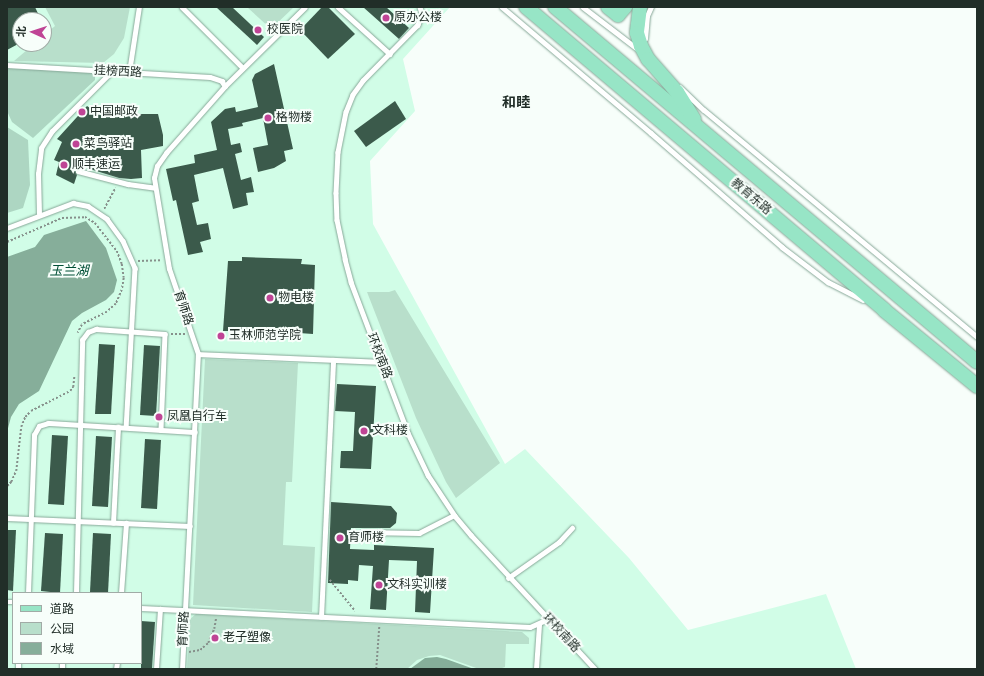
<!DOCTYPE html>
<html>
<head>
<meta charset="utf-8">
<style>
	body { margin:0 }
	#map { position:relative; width:984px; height:676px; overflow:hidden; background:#f7fefa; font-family:Jost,"Noto Sans SC",sans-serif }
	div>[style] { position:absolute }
	.built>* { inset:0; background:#d1fde7 }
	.green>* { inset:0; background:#b8dfcb }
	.forest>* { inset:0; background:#add6c2 }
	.water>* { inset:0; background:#86ae9a }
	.building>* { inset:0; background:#3b5a4b }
	.path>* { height:1.5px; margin-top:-0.75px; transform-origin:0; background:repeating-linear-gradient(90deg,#86908b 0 2px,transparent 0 4px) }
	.roads { filter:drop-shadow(0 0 1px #87a898) drop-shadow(0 0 1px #87a898) }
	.lane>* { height:4.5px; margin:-2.25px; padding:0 2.25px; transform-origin:2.25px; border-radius:2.25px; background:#fff }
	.primary>* { height:14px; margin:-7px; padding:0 7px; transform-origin:7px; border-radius:7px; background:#97e5c6 }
	.dots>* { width:11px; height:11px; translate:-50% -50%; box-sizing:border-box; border:2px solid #f7fefa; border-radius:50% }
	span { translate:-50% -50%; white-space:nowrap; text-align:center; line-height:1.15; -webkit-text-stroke:4px #f7fefa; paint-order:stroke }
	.poi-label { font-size:12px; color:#212e28 }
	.left { translate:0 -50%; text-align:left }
	.street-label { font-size:12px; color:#212e28 }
	.water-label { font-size:13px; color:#004f36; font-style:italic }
	.quarter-label { font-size:14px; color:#212e28; font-weight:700 }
	.frame { position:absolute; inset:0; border:8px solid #212e28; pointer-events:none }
	.legend { position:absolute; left:12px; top:592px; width:130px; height:72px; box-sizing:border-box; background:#f7fefa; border:1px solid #a1aba6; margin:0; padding:5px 7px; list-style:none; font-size:12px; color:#212e28 }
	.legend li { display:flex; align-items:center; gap:8px; height:20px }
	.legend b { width:20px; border:1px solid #a1aba6 }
	.north { position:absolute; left:12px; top:12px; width:40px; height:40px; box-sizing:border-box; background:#f7fefa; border:1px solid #a1aba6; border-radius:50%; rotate:273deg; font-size:11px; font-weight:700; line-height:16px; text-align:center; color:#212e28 }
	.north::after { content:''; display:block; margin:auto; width:14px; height:18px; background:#bf4495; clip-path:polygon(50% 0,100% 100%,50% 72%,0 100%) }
</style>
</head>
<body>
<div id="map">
	<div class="built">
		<div style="clip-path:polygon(evenodd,7px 7px,450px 7px,403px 59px,415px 111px,370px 161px,373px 224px,505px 464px,525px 449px,629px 558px,688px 630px,826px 594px,856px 669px,7px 669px,7px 7px,20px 20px,44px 20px,44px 44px,20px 44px,20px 20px,7px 7px,13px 593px,141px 593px,141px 663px,13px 663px,13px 593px)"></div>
	</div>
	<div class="green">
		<div style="clip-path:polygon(45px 7px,130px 7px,124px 38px,114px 54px,103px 63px,14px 61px,34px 44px,44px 44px,44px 35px,55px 26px)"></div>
		<div style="clip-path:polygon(247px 7px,294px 7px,271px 29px)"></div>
		<div style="clip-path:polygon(395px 290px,500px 463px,456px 498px,446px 482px,416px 418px,367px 292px,389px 292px)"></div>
		<div style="clip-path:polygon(205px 359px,298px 363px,292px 482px,286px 482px,283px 545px,315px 547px,312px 612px,193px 605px)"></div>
		<div style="clip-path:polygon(196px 614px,522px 632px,529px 638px,529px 644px,506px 644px,505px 667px,499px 669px,479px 669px,440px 655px,429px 656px,417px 660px,407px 669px,187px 669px,190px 619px)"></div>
	</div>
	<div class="forest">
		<div style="clip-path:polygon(7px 68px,95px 73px,95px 80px,33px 138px,12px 122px,7px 111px)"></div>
		<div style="clip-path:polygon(7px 127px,28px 140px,30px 185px,23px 208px,7px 213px)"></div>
	</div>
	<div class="water">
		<div style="clip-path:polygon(86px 221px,106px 248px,117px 280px,114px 292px,106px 300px,82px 313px,72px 321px,39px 391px,19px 404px,11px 417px,7px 432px,7px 257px,35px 247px,44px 235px)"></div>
		<div style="clip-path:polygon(437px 657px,446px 659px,474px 669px,410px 669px,425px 658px)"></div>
	</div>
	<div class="building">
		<div style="clip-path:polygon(7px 7px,35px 7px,41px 20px,20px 20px,20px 43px,7px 50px)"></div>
		<div style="clip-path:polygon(216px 7px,232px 7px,264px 37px,257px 45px)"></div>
		<div style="clip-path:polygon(322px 7px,328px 7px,355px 34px,328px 59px,300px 30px)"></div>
		<div style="clip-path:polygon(363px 7px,386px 7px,409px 28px,399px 39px)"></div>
		<div style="clip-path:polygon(274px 64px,293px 149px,284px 151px,286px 161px,274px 168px,258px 172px,253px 148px,268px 145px,263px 118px,242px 123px,243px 126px,228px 129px,231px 145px,240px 143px,242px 152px,235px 154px,241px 180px,251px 177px,254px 192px,246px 193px,248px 205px,233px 209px,223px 168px,194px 175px,199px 201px,192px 203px,197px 225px,208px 223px,211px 239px,200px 242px,203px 252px,188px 255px,176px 200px,173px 201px,166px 169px,195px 163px,194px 155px,217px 150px,211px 122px,225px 109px,235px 107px,236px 112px,258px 107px,252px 80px,255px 74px)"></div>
		<div style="clip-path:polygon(395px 101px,406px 119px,366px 147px,354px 131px)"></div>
		<div style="clip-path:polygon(87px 106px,105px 118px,109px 107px,136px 114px,158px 114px,163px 135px,163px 146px,141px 150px,142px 178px,131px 179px,119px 178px,80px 166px,75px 170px,77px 175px,74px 184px,56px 175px,59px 162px,54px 160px,62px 142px,57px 139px)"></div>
		<div style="clip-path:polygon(242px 257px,302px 259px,301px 264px,315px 265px,313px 334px,299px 333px,298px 339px,238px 336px,238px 331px,223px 331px,228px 261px,242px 261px)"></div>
		<div style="clip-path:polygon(99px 344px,115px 345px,111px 414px,95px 414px)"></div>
		<div style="clip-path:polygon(144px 345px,160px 346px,156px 416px,140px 415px)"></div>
		<div style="clip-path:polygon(337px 384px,376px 386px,371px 469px,340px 468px,341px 451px,353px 451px,355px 412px,335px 411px)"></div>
		<div style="clip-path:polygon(52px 435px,68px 436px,64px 505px,48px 504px)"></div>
		<div style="clip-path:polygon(96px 436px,112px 437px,108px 507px,92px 506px)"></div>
		<div style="clip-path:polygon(145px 439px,161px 440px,157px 509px,141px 508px)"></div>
		<div style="clip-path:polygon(331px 502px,391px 506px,397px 513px,396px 523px,390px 528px,351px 528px,350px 549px,374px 550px,374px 545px,434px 548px,430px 613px,415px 612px,417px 561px,389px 560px,386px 610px,370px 609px,373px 566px,359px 565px,358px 581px,348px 580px,348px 584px,328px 583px)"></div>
		<div style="clip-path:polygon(7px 530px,16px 530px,13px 591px,7px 590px)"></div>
		<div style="clip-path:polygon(45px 533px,63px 534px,60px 593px,41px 591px)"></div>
		<div style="clip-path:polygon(93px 533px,111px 534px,108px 593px,90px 592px)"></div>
		<div style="clip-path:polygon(141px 621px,155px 622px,152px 669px,141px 669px)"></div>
	</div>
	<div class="path">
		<div style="left:104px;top:209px;width:24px;rotate:-62deg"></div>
		<div style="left:7px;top:242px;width:60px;rotate:-23.6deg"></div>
		<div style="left:62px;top:218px;width:23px;rotate:-2deg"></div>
		<div style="left:85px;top:217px;width:12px;rotate:31deg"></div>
		<div style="left:95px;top:223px;width:36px;rotate:52deg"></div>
		<div style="left:117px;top:251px;width:14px;rotate:69deg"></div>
		<div style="left:122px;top:264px;width:14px;rotate:82deg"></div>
		<div style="left:124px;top:278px;width:12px;rotate:99deg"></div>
		<div style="left:122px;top:290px;width:15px;rotate:113deg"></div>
		<div style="left:116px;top:304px;width:12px;rotate:138deg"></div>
		<div style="left:107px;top:312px;width:28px;rotate:153deg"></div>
		<div style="left:82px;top:325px;width:9px;rotate:117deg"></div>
		<div style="left:138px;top:261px;width:23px;rotate:-2deg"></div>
		<div style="left:171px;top:334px;width:14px"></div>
		<div style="left:7px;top:486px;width:6px;rotate:-45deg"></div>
		<div style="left:11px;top:482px;width:12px;rotate:-66deg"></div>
		<div style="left:16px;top:471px;width:44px;rotate:-83.5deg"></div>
		<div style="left:21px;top:427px;width:11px;rotate:-68deg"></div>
		<div style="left:25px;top:417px;width:8px;rotate:-45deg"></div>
		<div style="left:31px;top:411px;width:44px;rotate:-27.1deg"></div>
		<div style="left:70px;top:391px;width:5px;rotate:-53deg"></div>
		<div style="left:73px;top:387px;width:10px;rotate:-84deg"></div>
		<div style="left:330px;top:580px;width:40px;rotate:51deg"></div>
		<div style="left:189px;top:652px;width:11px;rotate:-10deg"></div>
		<div style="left:200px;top:650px;width:11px;rotate:-41deg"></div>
		<div style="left:208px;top:643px;width:15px;rotate:-67deg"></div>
		<div style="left:214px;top:629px;width:11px;rotate:-80deg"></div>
		<div style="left:376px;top:669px;width:42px;rotate:-85.9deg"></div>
	</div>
	<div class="roads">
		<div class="lane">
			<div style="left:182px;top:7px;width:86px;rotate:45deg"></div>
			<div style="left:338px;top:7px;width:70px;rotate:42.1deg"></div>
			<div style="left:420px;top:7px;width:7px;rotate:74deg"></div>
			<div style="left:422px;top:14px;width:12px;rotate:110deg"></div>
			<div style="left:418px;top:25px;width:78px;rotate:134.5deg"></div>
			<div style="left:363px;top:81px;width:17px;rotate:126deg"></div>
			<div style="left:353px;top:95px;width:18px;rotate:112deg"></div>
			<div style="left:346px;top:112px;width:41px;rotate:101.3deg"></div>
			<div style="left:338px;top:152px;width:41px;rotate:92.8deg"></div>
			<div style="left:336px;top:193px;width:27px;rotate:88deg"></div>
			<div style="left:337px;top:220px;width:40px;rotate:78deg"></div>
			<div style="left:345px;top:259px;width:24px;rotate:75deg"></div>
			<div style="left:351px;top:282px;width:161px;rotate:69.3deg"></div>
			<div style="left:408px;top:433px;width:47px;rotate:64.5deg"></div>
			<div style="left:428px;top:475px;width:49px;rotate:56.6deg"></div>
			<div style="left:455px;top:516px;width:25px;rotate:50deg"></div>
			<div style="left:471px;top:535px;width:183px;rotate:47.2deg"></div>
			<div style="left:502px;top:7px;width:195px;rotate:40.2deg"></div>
			<div style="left:651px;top:133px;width:174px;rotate:41deg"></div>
			<div style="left:782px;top:247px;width:58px;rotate:37.3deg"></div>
			<div style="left:828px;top:282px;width:39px;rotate:27deg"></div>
			<div style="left:583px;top:7px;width:71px;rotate:37.5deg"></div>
			<div style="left:645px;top:39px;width:23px;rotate:-85deg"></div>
			<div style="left:647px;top:16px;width:10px;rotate:-66deg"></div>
			<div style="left:7px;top:65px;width:203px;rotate:3.4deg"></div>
			<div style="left:210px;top:77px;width:13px;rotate:18deg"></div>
			<div style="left:222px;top:81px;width:6px;rotate:59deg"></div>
			<div style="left:129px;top:72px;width:66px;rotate:-81.3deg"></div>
			<div style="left:680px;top:87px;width:33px;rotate:44deg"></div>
			<div style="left:704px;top:110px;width:355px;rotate:39.7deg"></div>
			<div style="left:78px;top:171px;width:52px;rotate:14.6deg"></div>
			<div style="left:128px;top:184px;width:27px;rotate:8deg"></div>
			<div style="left:39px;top:214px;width:40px;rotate:-91.4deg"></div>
			<div style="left:38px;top:174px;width:26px;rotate:-83deg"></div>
			<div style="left:41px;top:148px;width:20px;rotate:-57deg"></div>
			<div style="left:52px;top:131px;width:85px;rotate:-45deg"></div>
			<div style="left:7px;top:228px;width:71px;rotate:-20.7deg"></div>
			<div style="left:73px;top:203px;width:15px;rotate:11deg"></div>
			<div style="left:88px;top:206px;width:23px;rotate:34deg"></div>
			<div style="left:107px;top:219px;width:27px;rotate:54deg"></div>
			<div style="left:123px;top:241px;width:30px;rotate:66deg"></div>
			<div style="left:135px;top:268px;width:159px;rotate:93.2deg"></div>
			<div style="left:198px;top:354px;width:183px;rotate:2.5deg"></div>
			<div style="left:7px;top:518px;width:183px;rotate:2.5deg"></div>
			<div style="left:113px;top:523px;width:96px;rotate:-87deg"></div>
			<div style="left:363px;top:532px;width:56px;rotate:1deg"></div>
			<div style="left:419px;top:533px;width:39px;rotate:-27deg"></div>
			<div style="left:508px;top:578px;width:62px;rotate:-35.2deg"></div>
			<div style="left:559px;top:542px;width:19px;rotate:-47deg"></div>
			<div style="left:28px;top:593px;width:158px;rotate:-87.8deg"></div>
			<div style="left:34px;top:435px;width:10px;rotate:-61deg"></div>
			<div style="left:39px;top:426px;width:9px;rotate:-18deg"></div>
			<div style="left:48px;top:423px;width:147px;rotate:3.5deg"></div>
			<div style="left:76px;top:593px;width:253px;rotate:-88.6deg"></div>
			<div style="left:82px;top:340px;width:10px;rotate:-53deg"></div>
			<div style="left:88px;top:332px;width:9px;rotate:-21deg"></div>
			<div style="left:96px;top:329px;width:69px;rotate:4.1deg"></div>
			<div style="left:165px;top:334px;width:96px;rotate:92.4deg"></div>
			<div style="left:121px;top:593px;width:70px;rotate:-85.9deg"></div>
			<div style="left:7px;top:602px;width:6px"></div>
			<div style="left:141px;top:608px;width:389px;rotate:2.8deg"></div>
			<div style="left:530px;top:627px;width:20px;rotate:-24deg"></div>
			<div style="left:321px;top:617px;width:257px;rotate:-87.3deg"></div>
			<div style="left:18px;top:669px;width:6px;rotate:-90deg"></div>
			<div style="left:62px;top:669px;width:6px;rotate:-90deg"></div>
			<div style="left:116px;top:669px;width:6px;rotate:-81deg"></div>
			<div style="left:156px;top:669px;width:60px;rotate:-86.2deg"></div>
			<div style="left:182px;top:669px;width:315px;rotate:-87.1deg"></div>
			<div style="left:198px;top:354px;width:90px;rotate:-108.8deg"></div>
			<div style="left:169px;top:269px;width:92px;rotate:-99.4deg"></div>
			<div style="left:154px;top:178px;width:12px;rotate:-76deg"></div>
			<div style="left:157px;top:166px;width:16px;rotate:-55deg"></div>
			<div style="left:166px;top:153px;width:89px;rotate:-48.6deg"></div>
			<div style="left:225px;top:86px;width:112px;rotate:-44.6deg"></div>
			<div style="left:536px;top:669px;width:44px;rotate:-86.1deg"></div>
		</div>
		<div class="primary">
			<div style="left:526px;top:7px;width:469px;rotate:40.2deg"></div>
			<div style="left:884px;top:310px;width:120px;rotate:39.3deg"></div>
			<div style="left:555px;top:7px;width:551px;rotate:40.07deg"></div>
			<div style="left:608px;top:7px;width:13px;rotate:39deg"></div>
			<div style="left:618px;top:15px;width:11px;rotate:-49deg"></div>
			<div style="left:640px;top:7px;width:26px;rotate:97deg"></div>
			<div style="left:637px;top:33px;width:14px;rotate:73deg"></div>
			<div style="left:641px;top:46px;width:15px;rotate:62deg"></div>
			<div style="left:648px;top:59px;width:44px;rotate:48.7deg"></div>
			<div style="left:677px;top:92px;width:32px;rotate:58deg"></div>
		</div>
	</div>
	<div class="dots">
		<div style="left:386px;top:18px;background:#bf4495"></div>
		<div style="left:258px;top:30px;background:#bf4495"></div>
		<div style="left:82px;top:112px;background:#bf4495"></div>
		<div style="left:268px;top:118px;background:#bf4495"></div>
		<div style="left:76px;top:144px;background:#bf4495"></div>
		<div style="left:64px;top:165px;background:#bf4495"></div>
		<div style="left:270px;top:298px;background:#bf4495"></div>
		<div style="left:221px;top:336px;background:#bf4495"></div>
		<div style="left:159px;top:417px;background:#bf4495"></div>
		<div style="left:364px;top:431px;background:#bf4495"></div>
		<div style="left:340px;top:538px;background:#bf4495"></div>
		<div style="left:379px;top:585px;background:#bf4495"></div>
		<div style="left:215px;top:638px;background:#bf4495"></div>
	</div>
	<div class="poi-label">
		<span class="left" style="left:394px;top:18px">原办公楼</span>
		<span class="left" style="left:267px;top:30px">校医院</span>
		<span class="left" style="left:90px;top:112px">中国邮政</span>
		<span class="left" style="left:276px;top:118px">格物楼</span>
		<span class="left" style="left:84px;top:144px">菜鸟驿站</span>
		<span class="left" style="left:72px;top:165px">顺丰速运</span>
		<span class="left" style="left:278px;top:298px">物电楼</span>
		<span class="left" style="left:229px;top:336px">玉林师范学院</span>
		<span class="left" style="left:167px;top:417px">凤凰自行车</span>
		<span class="left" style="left:372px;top:431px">文科楼</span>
		<span class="left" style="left:348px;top:538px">育师楼</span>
		<span class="left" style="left:387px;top:585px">文科实训楼</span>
		<span class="left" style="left:223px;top:638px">老子塑像</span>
	</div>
	<div class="street-label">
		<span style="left:118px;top:72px;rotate:3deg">挂榜西路</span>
		<span style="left:751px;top:197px;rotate:40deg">教育东路</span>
		<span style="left:183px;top:308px;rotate:71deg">育师路</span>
		<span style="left:379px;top:356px;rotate:69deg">环校南路</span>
		<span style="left:184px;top:629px;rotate:-87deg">育师路</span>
		<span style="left:561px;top:633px;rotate:47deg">环校南路</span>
	</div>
	<div class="water-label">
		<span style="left:69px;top:271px">玉兰湖</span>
	</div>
	<div class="quarter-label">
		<span style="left:516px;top:102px">和睦</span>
	</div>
	<div class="frame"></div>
	<ul class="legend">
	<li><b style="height:5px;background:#97e5c6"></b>道路</li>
	<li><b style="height:11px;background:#b8dfcb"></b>公园</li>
	<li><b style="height:11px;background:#86ae9a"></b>水域</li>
	</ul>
	<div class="north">北</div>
</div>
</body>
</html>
